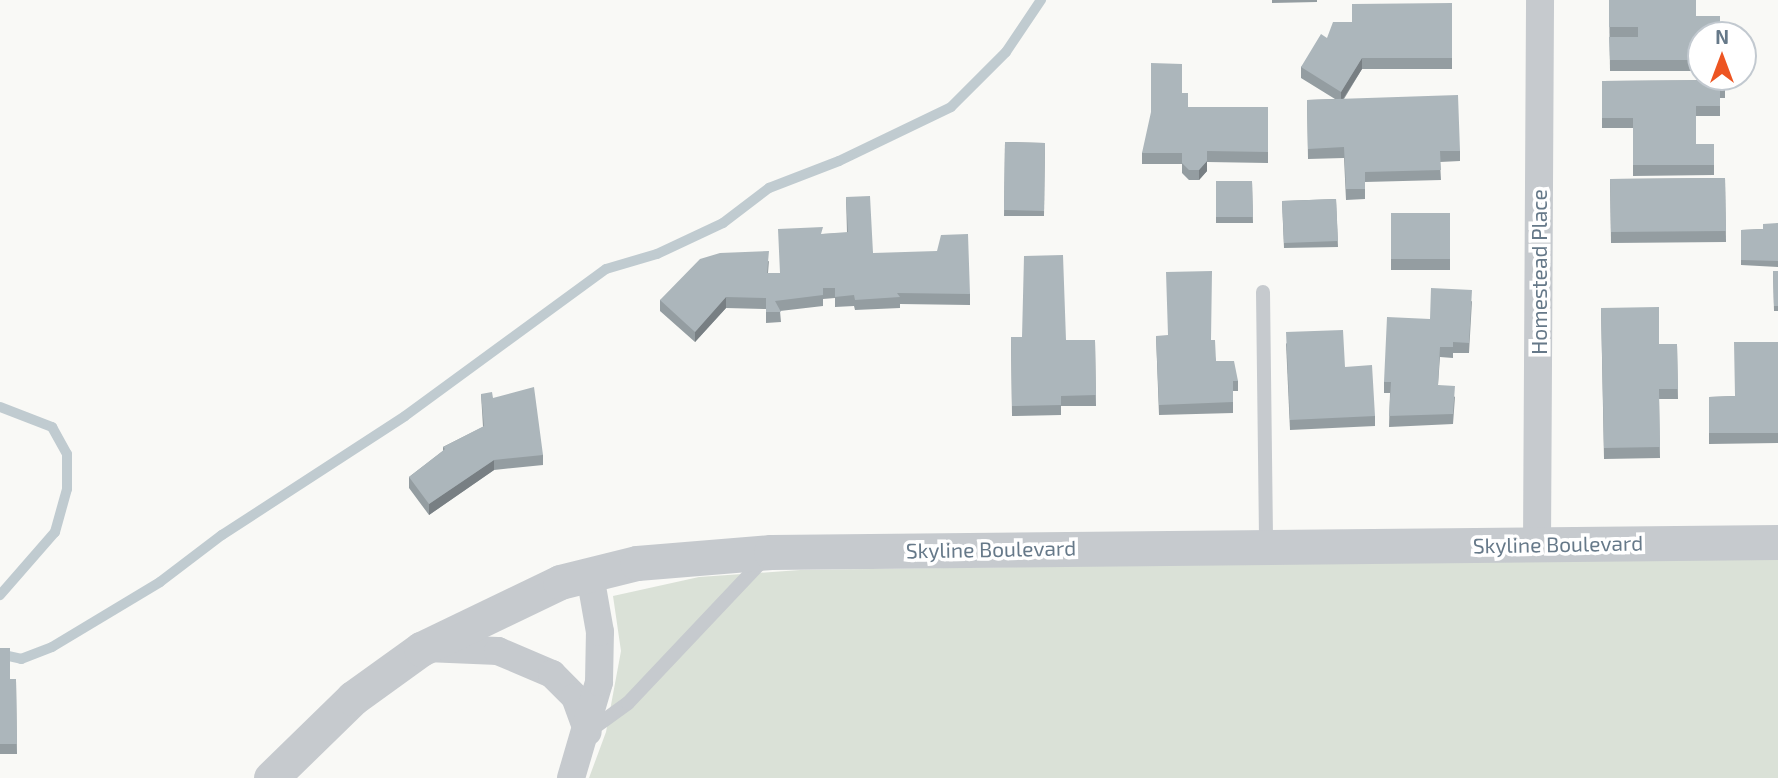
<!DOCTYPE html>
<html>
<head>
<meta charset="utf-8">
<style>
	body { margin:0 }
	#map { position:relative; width:1778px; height:778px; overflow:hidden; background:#f9f9f6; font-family:"Exo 2",sans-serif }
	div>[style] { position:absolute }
	.green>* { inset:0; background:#dae1d7 }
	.stream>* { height:10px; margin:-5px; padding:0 5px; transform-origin:5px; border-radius:5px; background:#c0cbd0 }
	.service>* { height:14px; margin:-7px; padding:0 7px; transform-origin:7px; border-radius:7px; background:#c6cace }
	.minor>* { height:28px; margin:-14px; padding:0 14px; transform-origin:14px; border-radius:14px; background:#c6cace }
	.tertiary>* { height:35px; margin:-17.5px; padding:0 17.5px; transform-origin:17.5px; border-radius:17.5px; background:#c6cace }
	.wall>* { inset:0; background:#949da1 }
	.shaded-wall>* { inset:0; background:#787f83 }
	.building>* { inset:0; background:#acb6bb }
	span { translate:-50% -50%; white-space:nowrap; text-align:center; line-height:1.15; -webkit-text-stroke:7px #fff; paint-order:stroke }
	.street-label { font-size:21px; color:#667989 }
	.north { position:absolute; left:1687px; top:21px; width:70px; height:70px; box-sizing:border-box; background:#fff; border:2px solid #c2c9d0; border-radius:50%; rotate:0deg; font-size:19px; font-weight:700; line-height:28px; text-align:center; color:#667989 }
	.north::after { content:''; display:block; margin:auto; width:24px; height:32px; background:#ed5522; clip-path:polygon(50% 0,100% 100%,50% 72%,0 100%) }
</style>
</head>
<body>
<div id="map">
	<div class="green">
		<div style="clip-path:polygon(1778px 556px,1778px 778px,589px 778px,606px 732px,621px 651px,613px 596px,699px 577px,800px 570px)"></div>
	</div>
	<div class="stream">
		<div style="left:0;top:407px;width:56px;rotate:21deg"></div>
		<div style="left:52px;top:427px;width:31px;rotate:61deg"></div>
		<div style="left:67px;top:454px;width:35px;rotate:90deg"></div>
		<div style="left:67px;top:489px;width:45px;rotate:105.6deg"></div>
		<div style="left:55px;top:532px;width:84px;rotate:131.1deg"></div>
		<div style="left:0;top:654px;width:22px;rotate:13deg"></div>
		<div style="left:21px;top:659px;width:33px;rotate:-21deg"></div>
		<div style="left:52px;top:647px;width:126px;rotate:-31deg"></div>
		<div style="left:160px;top:582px;width:78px;rotate:-37.2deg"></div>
		<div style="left:222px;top:535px;width:218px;rotate:-33deg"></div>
		<div style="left:405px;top:416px;width:249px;rotate:-36.2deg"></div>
		<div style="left:606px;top:269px;width:53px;rotate:-16.4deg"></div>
		<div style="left:657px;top:254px;width:73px;rotate:-25.2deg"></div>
		<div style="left:723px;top:223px;width:58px;rotate:-37.3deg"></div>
		<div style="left:769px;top:188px;width:75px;rotate:-21.1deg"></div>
		<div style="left:839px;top:161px;width:124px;rotate:-25.7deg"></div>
		<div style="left:951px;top:107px;width:78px;rotate:-45deg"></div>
		<div style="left:1006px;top:52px;width:63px;rotate:-56.1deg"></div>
	</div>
	<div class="service">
		<div style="left:1263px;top:292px;width:255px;rotate:89.3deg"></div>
		<div style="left:588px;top:732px;width:49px;rotate:-35.9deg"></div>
		<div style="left:628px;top:703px;width:198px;rotate:-46.6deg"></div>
	</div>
	<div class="minor">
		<div style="left:1537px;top:544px;width:544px;rotate:-89.68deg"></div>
		<div style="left:426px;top:648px;width:72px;rotate:2.4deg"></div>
		<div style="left:498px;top:651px;width:59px;rotate:23.1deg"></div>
		<div style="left:552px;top:674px;width:33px;rotate:45deg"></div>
		<div style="left:575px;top:697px;width:37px;rotate:70deg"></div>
		<div style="left:571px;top:778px;width:100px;rotate:-73.7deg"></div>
		<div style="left:599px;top:682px;width:50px;rotate:-88.9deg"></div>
		<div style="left:600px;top:632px;width:58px;rotate:-100deg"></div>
	</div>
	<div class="tertiary">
		<div style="left:271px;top:778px;width:115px;rotate:-44.3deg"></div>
		<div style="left:353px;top:698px;width:84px;rotate:-35.8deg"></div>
		<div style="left:421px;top:649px;width:154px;rotate:-25.7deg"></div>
		<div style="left:560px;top:582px;width:79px;rotate:-13.9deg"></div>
		<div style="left:637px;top:563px;width:134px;rotate:-4.7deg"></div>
		<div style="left:771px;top:552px;width:1007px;rotate:-0.57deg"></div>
	</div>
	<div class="wall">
		<div style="clip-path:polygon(1272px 0,1317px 0,1317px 2px,1272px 3px)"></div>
		<div style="clip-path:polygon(1609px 0,1701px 35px,1701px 71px,1610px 71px)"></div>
		<div style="clip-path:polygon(1452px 3px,1452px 69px,1362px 69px,1344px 99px,1460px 151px,1460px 161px,1440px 162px,1441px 180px,1365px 182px,1365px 199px,1346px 200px,1344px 158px,1308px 159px,1307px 100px,1335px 99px,1301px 78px,1301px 67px,1352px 22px)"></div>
		<div style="clip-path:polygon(1725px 80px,1725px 98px,1720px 98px,1720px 116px,1696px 116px,1696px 144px,1714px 144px,1714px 175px,1633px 176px,1633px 128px,1602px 128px,1602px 81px)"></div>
		<div style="clip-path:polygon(1182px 93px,1188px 107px,1268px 107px,1268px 163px,1207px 162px,1207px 171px,1199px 180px,1189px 180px,1182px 173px,1182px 164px,1142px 164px,1142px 153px)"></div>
		<div style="clip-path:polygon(1005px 142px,1045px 143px,1044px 216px,1004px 216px)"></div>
		<div style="clip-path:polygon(1725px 178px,1726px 242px,1611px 243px,1610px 179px)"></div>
		<div style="clip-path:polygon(1216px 181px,1252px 181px,1253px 223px,1216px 223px)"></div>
		<div style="clip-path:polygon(846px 197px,873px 253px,970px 294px,970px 305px,900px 304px,900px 308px,855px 310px,854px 306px,835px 307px,835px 298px,823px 299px,823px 306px,780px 311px,781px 322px,766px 323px,766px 309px,726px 308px,695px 342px,660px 311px,660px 300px,769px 261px,768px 273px,780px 273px,823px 234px,847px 233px)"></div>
		<div style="clip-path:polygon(1336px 199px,1338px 247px,1284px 248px,1282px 201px)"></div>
		<div style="clip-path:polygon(1391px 213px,1450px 213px,1450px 270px,1391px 270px)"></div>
		<div style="clip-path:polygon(1778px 223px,1778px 267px,1741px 265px,1741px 230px,1763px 229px)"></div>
		<div style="clip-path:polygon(1773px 271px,1778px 271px,1778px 311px,1774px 311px)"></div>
		<div style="clip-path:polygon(1472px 301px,1469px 353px,1453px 353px,1453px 358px,1440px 357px,1438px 385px,1455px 397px,1453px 424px,1389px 427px,1390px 393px,1384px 393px,1384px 382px,1430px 319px)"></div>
		<div style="clip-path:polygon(1601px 308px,1659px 344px,1677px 344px,1678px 399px,1659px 399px,1660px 458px,1604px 459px)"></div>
		<div style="clip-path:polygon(1156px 336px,1211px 340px,1216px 361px,1238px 381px,1238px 391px,1233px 391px,1233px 413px,1159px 415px)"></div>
		<div style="clip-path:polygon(1011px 337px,1066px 340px,1095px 340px,1096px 406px,1061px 406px,1061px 415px,1012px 416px)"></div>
		<div style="clip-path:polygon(1778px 342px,1778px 443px,1709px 444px,1709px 397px,1735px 396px)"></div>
		<div style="clip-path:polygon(1286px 343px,1375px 416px,1375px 426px,1290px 430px)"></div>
		<div style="clip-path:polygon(481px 394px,493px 398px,543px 455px,543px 465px,494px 470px,429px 515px,409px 488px,409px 477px,443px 451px,443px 447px,483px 427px)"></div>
		<div style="clip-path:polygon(0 648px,10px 679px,16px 679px,17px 754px,0 754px)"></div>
	</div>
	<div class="shaded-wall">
		<div style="clip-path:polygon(1362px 58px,1362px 69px,1341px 102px,1341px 92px)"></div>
		<div style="clip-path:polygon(1207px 161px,1207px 171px,1199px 180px,1199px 170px)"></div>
		<div style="clip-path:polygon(726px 297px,726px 308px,695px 342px,695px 332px)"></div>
		<div style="clip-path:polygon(494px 460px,494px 470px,429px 515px,429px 504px)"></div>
	</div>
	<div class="building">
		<div style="clip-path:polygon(1609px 0,1696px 0,1696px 16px,1720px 16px,1720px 35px,1701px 35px,1701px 60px,1610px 60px,1609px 37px,1638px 37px,1638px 27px,1609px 27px)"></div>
		<div style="clip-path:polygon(1452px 3px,1452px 58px,1362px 58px,1341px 92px,1301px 67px,1321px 34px,1327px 38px,1333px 22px,1352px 22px,1352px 4px)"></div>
		<div style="clip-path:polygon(1151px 63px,1182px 64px,1182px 93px,1188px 93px,1188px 107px,1268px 107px,1268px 152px,1207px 151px,1207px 161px,1199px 170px,1189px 170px,1182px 163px,1182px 153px,1142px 153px,1151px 112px)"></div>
		<div style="clip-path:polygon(1725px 80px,1725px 88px,1720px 88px,1720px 106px,1696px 106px,1696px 144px,1714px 144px,1714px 165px,1633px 165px,1633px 118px,1602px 118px,1602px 81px)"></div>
		<div style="clip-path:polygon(1458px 95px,1460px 151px,1440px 151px,1441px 170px,1365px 172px,1365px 189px,1346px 189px,1344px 147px,1308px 149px,1307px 100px)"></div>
		<div style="clip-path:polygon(1005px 142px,1045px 143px,1044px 211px,1004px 210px)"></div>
		<div style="clip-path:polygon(1725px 178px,1726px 231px,1611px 232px,1610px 179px)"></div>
		<div style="clip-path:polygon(1216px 181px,1252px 181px,1253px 217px,1216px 217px)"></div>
		<div style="clip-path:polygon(870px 196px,873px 253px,937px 251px,941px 235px,968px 234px,970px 294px,897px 293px,900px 297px,855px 300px,854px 295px,835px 297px,835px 288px,823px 288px,823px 295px,775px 301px,781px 312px,766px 312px,766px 298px,726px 297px,695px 332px,660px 300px,700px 259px,720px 253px,769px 251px,767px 273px,780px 273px,778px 229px,823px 227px,821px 234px,848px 232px,846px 197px)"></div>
		<div style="clip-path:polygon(1336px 199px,1338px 241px,1284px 243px,1282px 201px)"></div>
		<div style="clip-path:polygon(1391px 213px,1450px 213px,1450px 259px,1391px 259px)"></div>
		<div style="clip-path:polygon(1778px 223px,1778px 261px,1741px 260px,1741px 230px,1763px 229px,1763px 224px)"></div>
		<div style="clip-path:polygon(1063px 255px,1066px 340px,1095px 340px,1096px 395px,1061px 396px,1061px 405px,1012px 406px,1011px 337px,1022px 337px,1024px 256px)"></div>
		<div style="clip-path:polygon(1212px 271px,1211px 340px,1215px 340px,1216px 361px,1234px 361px,1238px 381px,1233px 381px,1233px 402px,1159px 405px,1156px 336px,1168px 335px,1166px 272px)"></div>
		<div style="clip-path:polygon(1773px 271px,1778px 271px,1778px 306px,1774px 306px)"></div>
		<div style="clip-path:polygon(1431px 288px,1472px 290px,1469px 343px,1453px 342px,1453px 347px,1440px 347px,1438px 385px,1455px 386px,1453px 414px,1389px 416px,1391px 382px,1384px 382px,1387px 317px,1430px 319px)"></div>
		<div style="clip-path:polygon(1659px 307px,1659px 344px,1677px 344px,1678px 389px,1659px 389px,1660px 447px,1604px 448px,1601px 308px)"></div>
		<div style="clip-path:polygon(1343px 330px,1345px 367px,1372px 365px,1375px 416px,1290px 420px,1286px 332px)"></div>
		<div style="clip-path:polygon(1734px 342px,1778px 342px,1778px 433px,1709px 433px,1709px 397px,1735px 396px)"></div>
		<div style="clip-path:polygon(534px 387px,543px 455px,494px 460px,429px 504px,409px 477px,445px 449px,443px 447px,484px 426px,481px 394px,492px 392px,493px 398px)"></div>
		<div style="clip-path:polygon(0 648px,10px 648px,10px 679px,16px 679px,17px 744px,0 744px)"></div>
	</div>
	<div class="street-label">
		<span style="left:1539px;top:272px;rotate:-90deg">Homestead Place</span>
		<span style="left:1558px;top:544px;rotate:-1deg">Skyline Boulevard</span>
		<span style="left:991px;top:549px;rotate:-1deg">Skyline Boulevard</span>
	</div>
	<div class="north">N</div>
</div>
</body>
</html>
